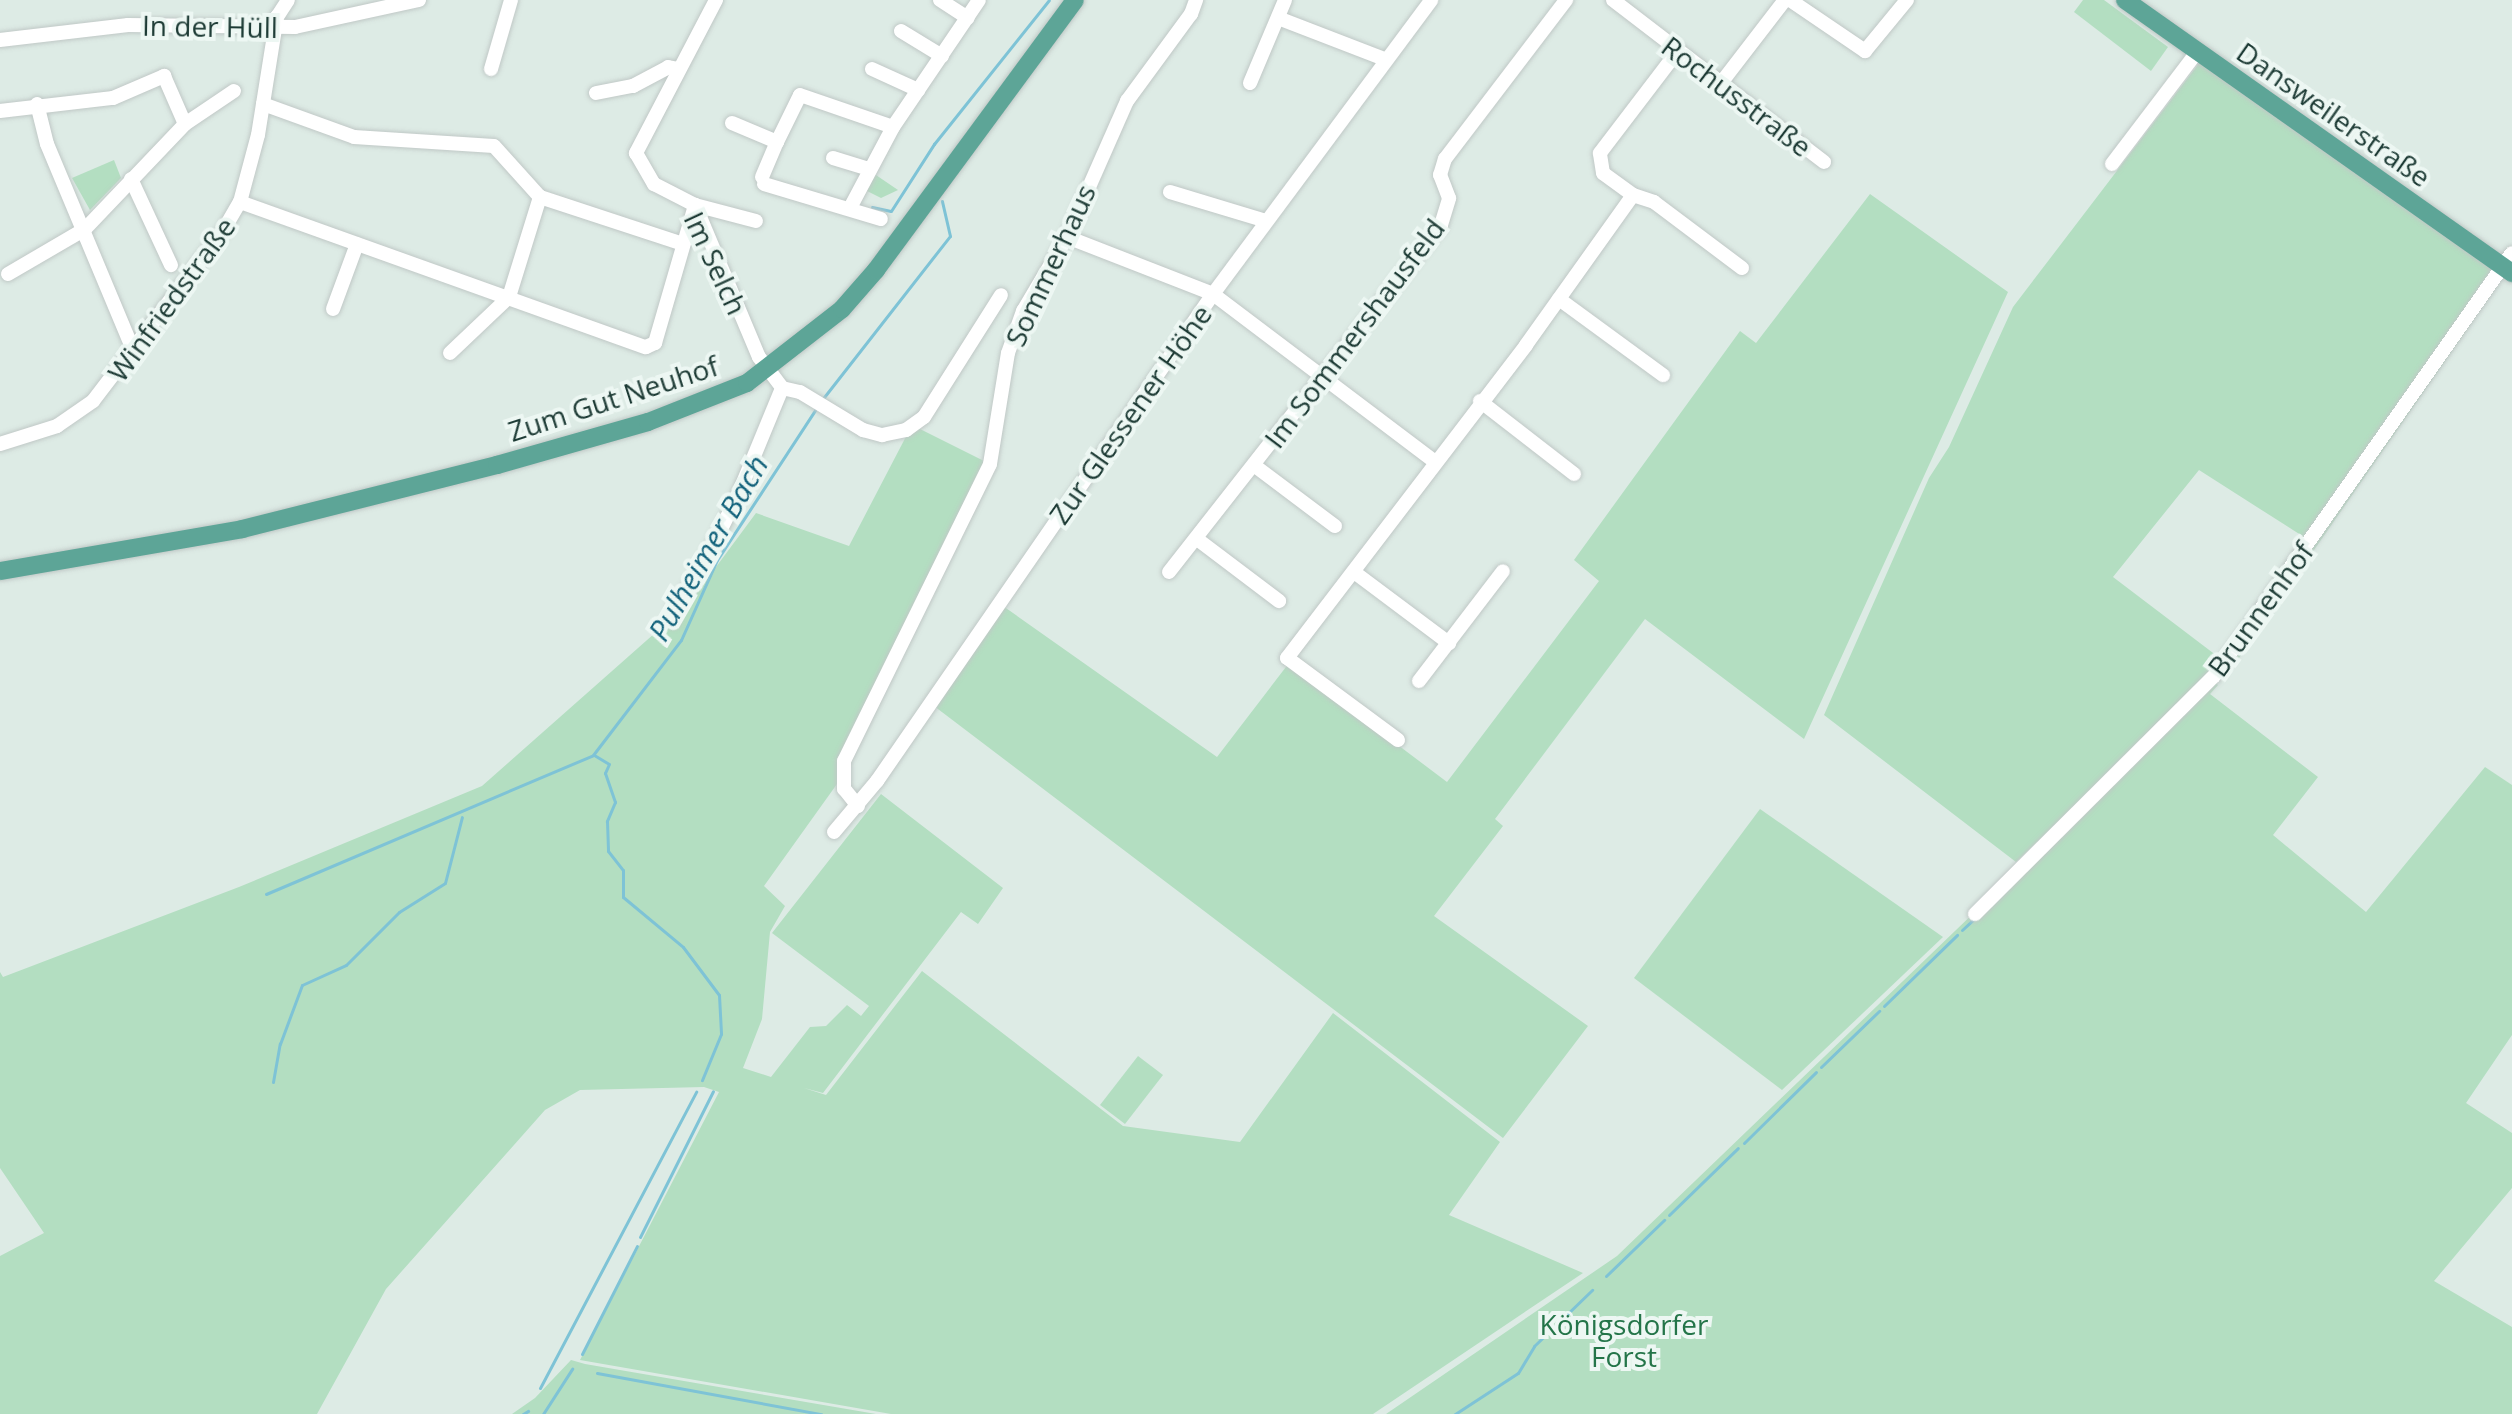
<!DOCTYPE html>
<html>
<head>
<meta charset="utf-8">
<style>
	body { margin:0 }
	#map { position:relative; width:2512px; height:1414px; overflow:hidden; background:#ddebe5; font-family:"Open Sans",sans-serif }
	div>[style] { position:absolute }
	.green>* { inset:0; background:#b3dec1 }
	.stream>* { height:3px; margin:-1.5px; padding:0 1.5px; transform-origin:1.5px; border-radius:1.5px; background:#7ec3d6 }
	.roads { filter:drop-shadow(0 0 2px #c0c8c6) drop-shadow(0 0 2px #c0c8c6) }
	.minor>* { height:14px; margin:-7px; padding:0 7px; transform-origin:7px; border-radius:7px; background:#fff }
	.major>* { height:18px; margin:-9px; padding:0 9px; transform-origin:9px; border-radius:9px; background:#5da597 }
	span { translate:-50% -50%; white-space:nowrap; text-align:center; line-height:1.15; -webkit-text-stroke:8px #edf7f3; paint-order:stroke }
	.street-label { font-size:28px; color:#1d3b35 }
	.park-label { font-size:28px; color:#247549 }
	.water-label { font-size:30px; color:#13637c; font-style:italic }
</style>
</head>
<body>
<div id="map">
	<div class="green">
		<div style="clip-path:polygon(2083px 0,2104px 0,2168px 47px,2151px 71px,2074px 12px)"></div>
		<div style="clip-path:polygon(2200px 62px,2493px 267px,2307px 539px,2199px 470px,2113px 577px,2221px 659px,2210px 676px,2016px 862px,1824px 715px,1929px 478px,1949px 447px,2013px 307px)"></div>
		<div style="clip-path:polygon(114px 160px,121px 178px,90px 210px,72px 178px)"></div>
		<div style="clip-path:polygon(873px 173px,898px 190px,881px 198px,865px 190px)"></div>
		<div style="clip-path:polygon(1870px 194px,2008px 292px,1804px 739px,1645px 619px,1495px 819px,1503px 826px,1434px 916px,1588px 1026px,1503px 1138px,934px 706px,1003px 606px,1217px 757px,1289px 663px,1447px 782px,1599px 581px,1574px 560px,1740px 331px,1756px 343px)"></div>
		<div style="clip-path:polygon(2494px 283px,2498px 285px,2225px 678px,2221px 675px)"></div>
		<div style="clip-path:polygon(912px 425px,990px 464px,842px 777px,764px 886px,785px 906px,770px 932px,762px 1019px,743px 1068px,771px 1077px,810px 1027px,826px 1026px,847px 1005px,861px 1016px,869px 1006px,772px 933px,881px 794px,1003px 888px,978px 924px,961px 912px,823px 1093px,804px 1088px,826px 1095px,922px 971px,1123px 1126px,1240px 1142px,1333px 1013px,1500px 1142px,1449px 1215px,1583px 1273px,1373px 1414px,891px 1414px,580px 1360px,719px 1092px,704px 1087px,580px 1090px,545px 1110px,386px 1289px,317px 1414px,0 1414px,0 1256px,44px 1233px,0 1168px,0 972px,3px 977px,239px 887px,482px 786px,655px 633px,676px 621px,756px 513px,849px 546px)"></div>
		<div style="clip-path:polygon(2214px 682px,2218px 685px,2210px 694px,2318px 777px,2273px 835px,2366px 912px,2485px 767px,2512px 785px,2512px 1035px,2466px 1103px,2512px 1133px,2512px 1188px,2434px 1281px,2512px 1327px,2512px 1414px,1386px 1414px,1617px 1256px)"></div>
		<div style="clip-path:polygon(1760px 809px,1943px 937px,1782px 1090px,1634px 978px)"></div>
		<div style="clip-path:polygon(1138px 1056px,1163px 1075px,1125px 1124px,1100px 1105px)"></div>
		<div style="clip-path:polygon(571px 1360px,585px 1364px,876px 1414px,512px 1414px,535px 1398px)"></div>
	</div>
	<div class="stream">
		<div style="left:872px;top:207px;width:19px;rotate:12deg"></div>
		<div style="left:891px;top:211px;width:80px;rotate:-57.3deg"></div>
		<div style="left:934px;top:144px;width:184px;rotate:-51.4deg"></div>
		<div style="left:821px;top:401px;width:209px;rotate:-52deg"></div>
		<div style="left:950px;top:236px;width:36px;rotate:-103deg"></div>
		<div style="left:2258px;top:626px;width:24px;rotate:-55deg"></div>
		<div style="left:594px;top:755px;width:17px;rotate:31deg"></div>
		<div style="left:609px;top:764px;width:10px;rotate:114deg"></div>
		<div style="left:605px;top:773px;width:31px;rotate:71deg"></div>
		<div style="left:615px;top:802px;width:21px;rotate:113deg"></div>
		<div style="left:607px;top:821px;width:30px;rotate:88deg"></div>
		<div style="left:608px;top:851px;width:24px;rotate:52deg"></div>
		<div style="left:623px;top:870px;width:27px;rotate:90deg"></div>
		<div style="left:623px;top:897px;width:78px;rotate:39.8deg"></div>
		<div style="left:683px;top:947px;width:60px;rotate:53.1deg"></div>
		<div style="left:719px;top:995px;width:39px;rotate:87deg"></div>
		<div style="left:721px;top:1034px;width:50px;rotate:112.4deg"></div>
		<div style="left:266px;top:894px;width:355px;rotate:-23deg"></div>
		<div style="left:593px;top:755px;width:145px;rotate:-52.6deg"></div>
		<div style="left:681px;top:640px;width:88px;rotate:-65.8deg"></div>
		<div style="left:717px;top:560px;width:183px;rotate:-56.8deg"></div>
		<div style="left:1962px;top:930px;width:16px;rotate:-43deg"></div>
		<div style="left:1884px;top:1006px;width:102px;rotate:-44.2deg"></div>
		<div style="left:1821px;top:1067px;width:81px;rotate:-44deg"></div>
		<div style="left:273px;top:1082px;width:39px;rotate:-80deg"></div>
		<div style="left:280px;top:1044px;width:63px;rotate:-69.6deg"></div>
		<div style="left:302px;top:985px;width:48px;rotate:-24.4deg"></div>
		<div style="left:346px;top:965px;width:75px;rotate:-45deg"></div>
		<div style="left:399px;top:912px;width:54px;rotate:-32.2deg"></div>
		<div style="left:445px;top:883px;width:68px;rotate:-75.6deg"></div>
		<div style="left:1744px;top:1143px;width:101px;rotate:-44.6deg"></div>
		<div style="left:1669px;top:1215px;width:96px;rotate:-44.2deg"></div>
		<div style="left:640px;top:1237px;width:163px;rotate:-63.4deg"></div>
		<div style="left:1606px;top:1276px;width:81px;rotate:-44deg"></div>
		<div style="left:582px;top:1354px;width:121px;rotate:-63deg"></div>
		<div style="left:597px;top:1373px;width:228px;rotate:10.4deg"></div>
		<div style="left:540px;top:1388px;width:335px;rotate:-62.2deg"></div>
		<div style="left:523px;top:1414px;width:6px;rotate:-31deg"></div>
		<div style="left:543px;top:1414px;width:54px;rotate:-57.2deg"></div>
		<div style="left:1455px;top:1414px;width:75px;rotate:-33.1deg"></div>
		<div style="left:1518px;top:1373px;width:31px;rotate:-59deg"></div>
		<div style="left:1534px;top:1346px;width:81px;rotate:-44deg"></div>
	</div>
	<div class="roads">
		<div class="minor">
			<div style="left:716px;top:0;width:173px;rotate:117.6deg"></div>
			<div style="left:636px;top:153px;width:36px;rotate:60deg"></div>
			<div style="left:654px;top:184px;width:46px;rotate:27.1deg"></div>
			<div style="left:695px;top:205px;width:63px;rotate:14.7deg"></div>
			<div style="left:940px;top:0;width:33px;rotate:33deg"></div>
			<div style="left:1613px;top:0;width:266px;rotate:37.5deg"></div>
			<div style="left:1790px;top:0;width:91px;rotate:34.2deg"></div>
			<div style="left:1865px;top:51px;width:66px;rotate:-50.5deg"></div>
			<div style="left:1278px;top:18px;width:114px;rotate:21.1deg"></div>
			<div style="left:901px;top:31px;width:48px;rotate:31.4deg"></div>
			<div style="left:0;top:40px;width:129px;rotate:-6.7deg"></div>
			<div style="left:128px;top:25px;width:167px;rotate:0.7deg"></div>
			<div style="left:295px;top:27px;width:127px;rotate:-12.3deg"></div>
			<div style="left:491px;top:69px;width:72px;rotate:-73.8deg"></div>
			<div style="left:872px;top:69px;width:51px;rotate:24.5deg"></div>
			<div style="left:1250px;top:83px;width:90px;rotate:-67.1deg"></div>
			<div style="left:1721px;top:83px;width:105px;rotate:-52.4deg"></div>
			<div style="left:596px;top:93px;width:38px;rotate:-11deg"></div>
			<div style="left:633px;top:86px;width:40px;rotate:-28deg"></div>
			<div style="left:668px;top:67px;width:10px;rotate:11deg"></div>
			<div style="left:37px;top:104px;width:41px;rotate:76deg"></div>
			<div style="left:47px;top:144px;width:223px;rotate:67.3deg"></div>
			<div style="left:263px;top:104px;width:97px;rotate:19.9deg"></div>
			<div style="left:354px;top:137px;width:140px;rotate:3.7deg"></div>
			<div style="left:494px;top:146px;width:69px;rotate:48deg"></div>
			<div style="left:540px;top:197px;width:151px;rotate:18.2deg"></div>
			<div style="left:0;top:111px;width:114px;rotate:-6.6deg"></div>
			<div style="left:113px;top:98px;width:56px;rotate:-23.3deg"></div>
			<div style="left:164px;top:76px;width:52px;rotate:66.4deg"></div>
			<div style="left:732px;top:123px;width:49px;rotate:22.9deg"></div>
			<div style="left:777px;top:142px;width:52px;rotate:-63.9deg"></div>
			<div style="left:800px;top:95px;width:98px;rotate:19deg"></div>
			<div style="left:833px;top:158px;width:38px;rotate:17deg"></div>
			<div style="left:2112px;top:164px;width:141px;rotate:-52.8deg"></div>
			<div style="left:762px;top:177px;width:38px;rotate:-67deg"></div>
			<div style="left:131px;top:179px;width:95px;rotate:65.1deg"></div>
			<div style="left:764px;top:184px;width:122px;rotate:16.7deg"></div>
			<div style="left:1170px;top:192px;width:100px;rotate:16.8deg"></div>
			<div style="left:1633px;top:195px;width:22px;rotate:18deg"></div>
			<div style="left:1654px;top:202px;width:110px;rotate:36.9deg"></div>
			<div style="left:240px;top:202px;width:431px;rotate:19.7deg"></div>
			<div style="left:646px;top:347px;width:10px;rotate:-24deg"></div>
			<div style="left:655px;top:343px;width:144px;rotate:-73.8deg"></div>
			<div style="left:695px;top:205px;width:165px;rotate:67.2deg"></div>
			<div style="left:759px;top:357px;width:39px;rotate:53deg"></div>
			<div style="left:782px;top:388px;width:18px;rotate:13deg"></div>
			<div style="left:800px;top:392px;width:74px;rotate:31.1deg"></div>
			<div style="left:863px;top:430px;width:20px;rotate:15deg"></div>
			<div style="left:882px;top:435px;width:25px;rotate:-12deg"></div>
			<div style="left:906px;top:430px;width:22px;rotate:-36deg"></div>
			<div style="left:924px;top:417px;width:144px;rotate:-57.7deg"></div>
			<div style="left:850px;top:208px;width:92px;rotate:-62deg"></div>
			<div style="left:893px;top:127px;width:153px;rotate:-55.9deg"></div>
			<div style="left:1067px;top:237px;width:157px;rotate:21.3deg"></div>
			<div style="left:1213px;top:294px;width:278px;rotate:37.1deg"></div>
			<div style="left:8px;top:274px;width:89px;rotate:-30.3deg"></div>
			<div style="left:85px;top:229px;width:145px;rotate:-46.4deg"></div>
			<div style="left:185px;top:124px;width:59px;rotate:-34deg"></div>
			<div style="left:1559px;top:299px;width:129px;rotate:36.2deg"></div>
			<div style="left:333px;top:309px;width:69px;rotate:-69.7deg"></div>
			<div style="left:450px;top:353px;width:81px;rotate:-43.5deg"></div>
			<div style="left:509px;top:297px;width:105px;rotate:-72.8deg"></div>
			<div style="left:1480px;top:401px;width:119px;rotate:37.8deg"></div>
			<div style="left:0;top:444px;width:60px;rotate:-17.5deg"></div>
			<div style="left:57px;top:426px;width:44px;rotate:-34.8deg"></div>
			<div style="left:93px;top:401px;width:214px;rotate:-52.6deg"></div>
			<div style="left:223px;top:231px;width:34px;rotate:-60deg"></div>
			<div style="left:240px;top:202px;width:69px;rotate:-75deg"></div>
			<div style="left:258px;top:135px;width:120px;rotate:-80.9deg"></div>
			<div style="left:277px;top:17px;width:20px;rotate:-57deg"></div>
			<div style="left:1255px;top:466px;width:100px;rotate:36.9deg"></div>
			<div style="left:1197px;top:539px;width:103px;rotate:37.1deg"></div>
			<div style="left:1169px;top:572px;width:441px;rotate:-51.9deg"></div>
			<div style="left:1441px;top:225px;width:28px;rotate:-73deg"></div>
			<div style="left:1449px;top:198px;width:25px;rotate:-111deg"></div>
			<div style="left:1440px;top:175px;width:17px;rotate:-73deg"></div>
			<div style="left:1445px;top:159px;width:200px;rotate:-52.7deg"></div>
			<div style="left:1354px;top:572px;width:119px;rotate:36.8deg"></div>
			<div style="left:673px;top:621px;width:15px;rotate:-82deg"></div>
			<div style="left:675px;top:606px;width:39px;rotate:-53deg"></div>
			<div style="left:698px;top:575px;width:89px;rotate:-63.4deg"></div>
			<div style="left:738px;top:495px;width:116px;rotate:-67.6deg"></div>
			<div style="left:1419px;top:681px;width:138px;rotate:-52.6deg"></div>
			<div style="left:1398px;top:740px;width:138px;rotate:-143.5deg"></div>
			<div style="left:1287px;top:658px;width:394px;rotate:-52.6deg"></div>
			<div style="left:1526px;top:345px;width:184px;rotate:-54.5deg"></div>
			<div style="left:1633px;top:195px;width:37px;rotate:-144deg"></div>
			<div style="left:1603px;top:173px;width:20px;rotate:-99deg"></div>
			<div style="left:1600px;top:153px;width:127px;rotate:-52.7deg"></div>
			<div style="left:858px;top:806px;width:22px;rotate:-129deg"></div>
			<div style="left:844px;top:789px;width:28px;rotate:-90deg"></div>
			<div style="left:844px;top:761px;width:331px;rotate:-63.8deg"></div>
			<div style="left:990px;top:464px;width:112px;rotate:-80.8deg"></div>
			<div style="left:1008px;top:353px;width:45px;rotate:-70.3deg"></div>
			<div style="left:1023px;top:311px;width:86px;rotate:-59.3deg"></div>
			<div style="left:1067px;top:237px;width:149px;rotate:-66.2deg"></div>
			<div style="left:1127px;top:101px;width:108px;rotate:-53.7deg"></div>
			<div style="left:1191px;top:14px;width:15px;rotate:-70deg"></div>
			<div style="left:834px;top:832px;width:67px;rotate:-49.9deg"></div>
			<div style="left:877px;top:781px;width:592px;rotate:-55.4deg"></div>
			<div style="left:1213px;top:294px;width:366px;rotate:-53.4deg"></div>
			<div style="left:1975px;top:914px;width:337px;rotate:-44.9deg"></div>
			<div style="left:2214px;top:676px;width:517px;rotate:-54.84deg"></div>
		</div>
		<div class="major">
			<div style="left:2125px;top:0;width:474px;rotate:35.2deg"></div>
			<div style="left:0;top:571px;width:246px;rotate:-9.8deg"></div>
			<div style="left:242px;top:529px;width:263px;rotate:-14.1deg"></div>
			<div style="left:497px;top:465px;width:157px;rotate:-15.9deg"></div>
			<div style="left:648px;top:422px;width:106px;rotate:-21.5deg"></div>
			<div style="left:747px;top:383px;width:120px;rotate:-37.9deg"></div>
			<div style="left:842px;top:309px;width:52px;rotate:-48.9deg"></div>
			<div style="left:876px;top:270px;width:335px;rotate:-53.6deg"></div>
		</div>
	</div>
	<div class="street-label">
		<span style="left:210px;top:26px;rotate:1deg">In der Hüll</span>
		<span style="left:1737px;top:96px;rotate:37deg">Rochusstraße</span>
		<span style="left:2334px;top:114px;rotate:35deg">Dansweilerstraße</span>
		<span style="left:716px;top:263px;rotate:65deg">Im Selch</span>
		<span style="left:1050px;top:265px;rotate:-65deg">Sommerhaus</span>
		<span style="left:171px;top:299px;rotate:-54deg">Winfriedstraße</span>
		<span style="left:1354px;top:333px;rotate:-53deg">Im Sommershausfeld</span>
		<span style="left:613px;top:398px;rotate:-18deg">Zum Gut Neuhof</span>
		<span style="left:1130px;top:414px;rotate:-55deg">Zur Glessener Höhe</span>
		<span style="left:2260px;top:609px;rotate:-54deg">Brunnenhof</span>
	</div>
	<div class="park-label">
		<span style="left:1624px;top:1340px">Königsdorfer<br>Forst</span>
	</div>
	<div class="water-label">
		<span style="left:708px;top:548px;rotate:-60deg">Pulheimer Bach</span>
	</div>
</div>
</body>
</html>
